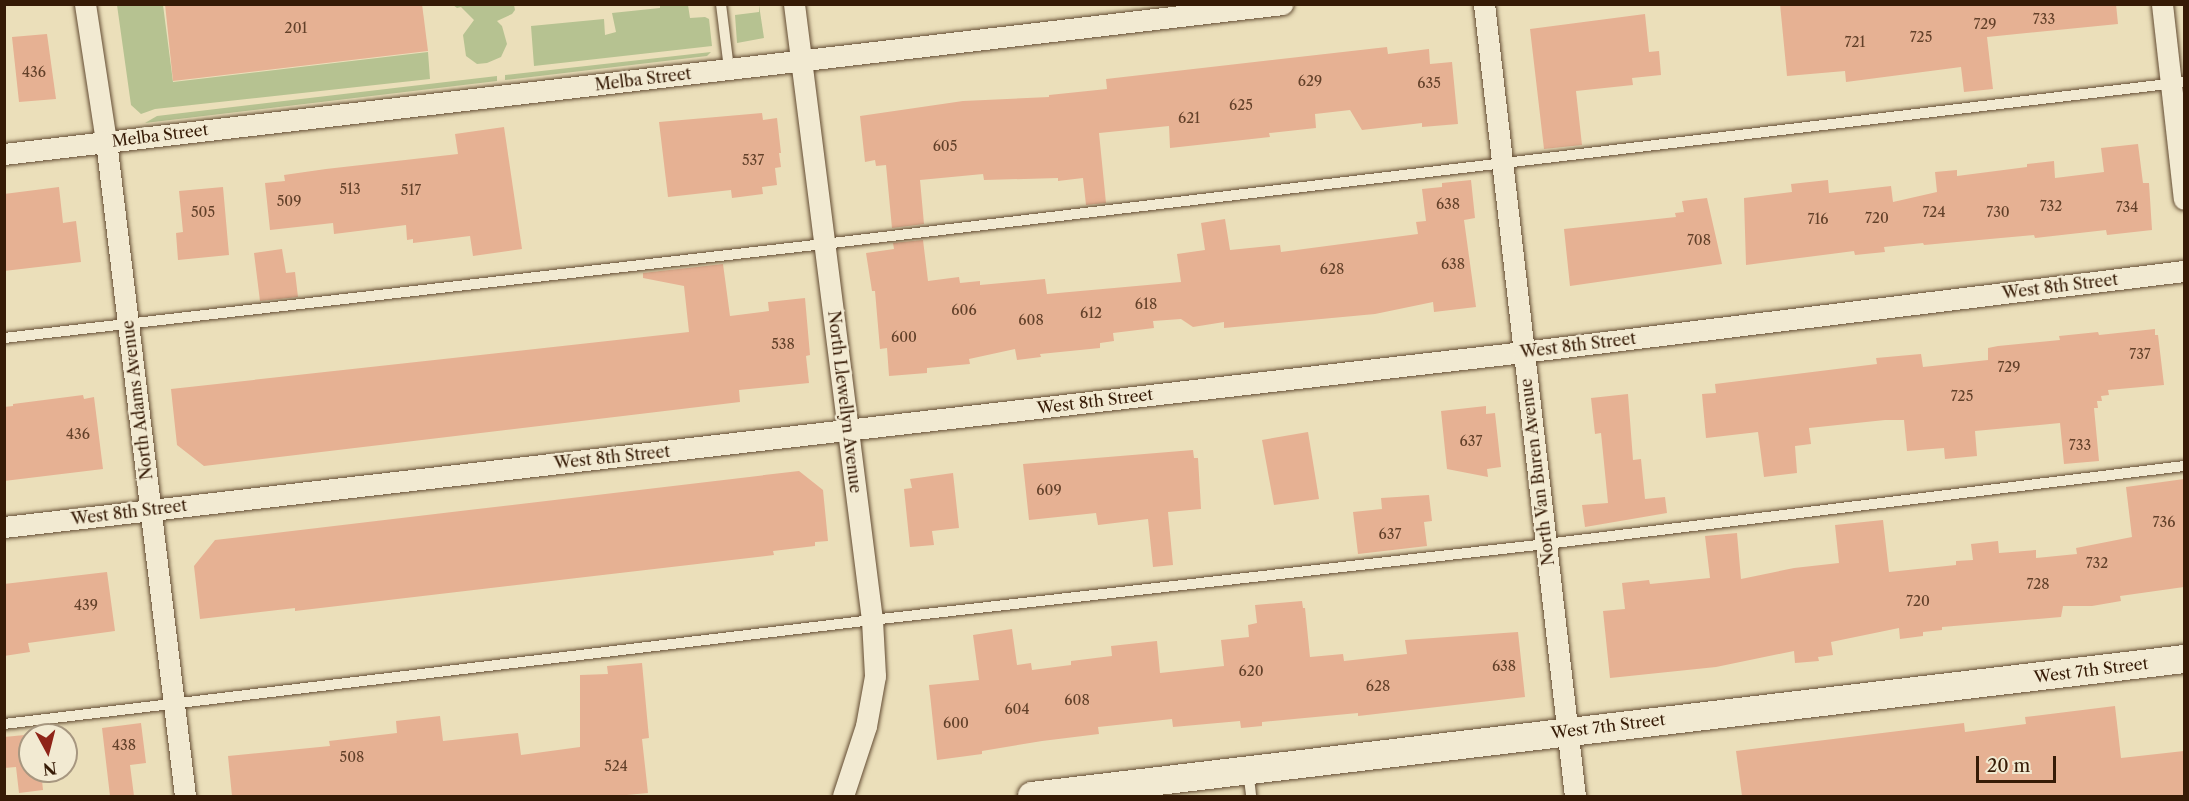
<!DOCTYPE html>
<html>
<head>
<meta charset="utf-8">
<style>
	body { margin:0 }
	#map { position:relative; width:2189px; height:801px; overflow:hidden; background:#ebdfba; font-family:"Libre Caslon Text",serif }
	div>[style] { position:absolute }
	.green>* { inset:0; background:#b6c291 }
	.building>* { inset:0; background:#e6b193 }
	.roads { filter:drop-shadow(0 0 2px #634c33) drop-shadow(0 0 2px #634c33) }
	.lane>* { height:10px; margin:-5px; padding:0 5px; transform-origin:5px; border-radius:5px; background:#f2ead2 }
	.street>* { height:21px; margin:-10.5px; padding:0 10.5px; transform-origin:10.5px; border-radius:10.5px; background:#f2ead2 }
	.secondary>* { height:28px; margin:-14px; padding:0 14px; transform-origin:14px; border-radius:14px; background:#f2ead2 }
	span { translate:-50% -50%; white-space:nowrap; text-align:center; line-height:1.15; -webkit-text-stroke:4.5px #f2ead2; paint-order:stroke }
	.number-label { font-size:14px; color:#624029 }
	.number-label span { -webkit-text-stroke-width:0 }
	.street-label { font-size:16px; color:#361b06 }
	.frame { position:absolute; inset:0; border:6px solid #361b06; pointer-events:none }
	.north { position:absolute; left:18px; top:723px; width:60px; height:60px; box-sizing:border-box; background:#f2ead2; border:2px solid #a79780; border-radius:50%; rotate:173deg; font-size:16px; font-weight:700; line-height:24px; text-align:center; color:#361b06 }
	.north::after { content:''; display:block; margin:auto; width:21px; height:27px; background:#8f2418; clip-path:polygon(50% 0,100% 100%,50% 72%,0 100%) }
	.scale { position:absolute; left:1976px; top:756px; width:80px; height:27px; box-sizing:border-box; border:3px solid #361b06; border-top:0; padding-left:8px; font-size:18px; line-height:21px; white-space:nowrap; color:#361b06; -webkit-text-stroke:4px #f2ead2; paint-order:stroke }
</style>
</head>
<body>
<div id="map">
	<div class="green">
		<div style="clip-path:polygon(117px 5px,163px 5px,173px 82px,428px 52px,430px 79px,155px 109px,141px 114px,131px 105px)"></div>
		<div style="clip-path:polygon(453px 5px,514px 5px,515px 10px,512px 14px,497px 21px,502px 26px,507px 44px,501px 57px,487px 63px,477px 64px,466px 56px,463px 35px,474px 20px,461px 7px,457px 8px)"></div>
		<div style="clip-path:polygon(660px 5px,688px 5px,690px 18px,705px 17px,709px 19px,712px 46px,534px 66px,531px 26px,604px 19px,605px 35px,616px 32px,612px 13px,660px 8px)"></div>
		<div style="clip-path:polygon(759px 5px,764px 38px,737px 43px,735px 15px,759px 12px)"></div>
		<div style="clip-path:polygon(711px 52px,707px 56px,505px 80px,505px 75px)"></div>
		<div style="clip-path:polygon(497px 76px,497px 81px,145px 123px,157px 116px)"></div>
	</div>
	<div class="building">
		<div style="clip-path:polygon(165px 4px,422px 4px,428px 51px,173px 81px)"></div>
		<div style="clip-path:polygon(1780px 4px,2116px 4px,2118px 24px,1987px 37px,1993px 89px,1964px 92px,1961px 67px,1846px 82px,1845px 71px,1787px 76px)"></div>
		<div style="clip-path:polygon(1645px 14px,1649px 52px,1659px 51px,1661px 75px,1632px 78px,1633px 85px,1576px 91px,1582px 145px,1544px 149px,1530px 29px)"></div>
		<div style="clip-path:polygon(47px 34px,56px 99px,19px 102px,12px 37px)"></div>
		<div style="clip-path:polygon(1387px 47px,1388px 54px,1429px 49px,1430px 64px,1452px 62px,1458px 124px,1422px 127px,1422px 123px,1362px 130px,1350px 110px,1315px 114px,1316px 128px,1269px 133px,1270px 137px,1170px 148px,1169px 126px,1099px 133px,1106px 203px,1086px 205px,1083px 178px,1058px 181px,1058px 178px,984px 180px,983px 174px,920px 180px,924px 224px,892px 228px,886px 165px,876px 166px,875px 160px,865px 162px,860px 116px,963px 101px,1049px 97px,1049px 95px,1107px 89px,1106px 79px)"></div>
		<div style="clip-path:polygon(762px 113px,763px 120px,777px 118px,781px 153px,779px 153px,781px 167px,775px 168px,777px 185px,762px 187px,763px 194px,732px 198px,731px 190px,668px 197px,659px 122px)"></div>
		<div style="clip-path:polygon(504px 127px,522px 249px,473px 256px,470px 236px,413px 243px,413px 239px,407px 240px,406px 225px,334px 234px,333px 223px,270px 230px,265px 183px,285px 181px,284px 175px,326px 169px,458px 154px,455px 134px)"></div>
		<div style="clip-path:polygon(2138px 144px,2143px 183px,2149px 183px,2152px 230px,2107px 235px,2106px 230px,2035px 238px,2034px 235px,1924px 245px,1923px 243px,1884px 247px,1885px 252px,1855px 255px,1854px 251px,1746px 265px,1744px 198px,1792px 192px,1791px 184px,1828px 180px,1829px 193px,1891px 186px,1893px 202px,1937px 192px,1935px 172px,1957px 170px,1957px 176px,2027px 167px,2027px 164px,2054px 161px,2055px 178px,2104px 172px,2101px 148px)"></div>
		<div style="clip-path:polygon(1471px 180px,1475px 218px,1464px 220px,1476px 307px,1434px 312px,1433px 302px,1375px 314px,1224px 328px,1224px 322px,1193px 327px,1181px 319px,1153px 321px,1154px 328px,1113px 333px,1114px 341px,1100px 343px,1100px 348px,1040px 354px,1041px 357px,1017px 360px,1015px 349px,969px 359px,970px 364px,927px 368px,927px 373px,889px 376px,887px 348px,880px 349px,875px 291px,872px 291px,866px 253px,894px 249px,893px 243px,923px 240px,928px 281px,959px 277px,960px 283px,980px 281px,980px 285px,1045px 279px,1047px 294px,1181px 282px,1177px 254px,1205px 250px,1201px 223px,1225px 219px,1230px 250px,1280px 245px,1281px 252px,1418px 234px,1416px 222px,1426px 221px,1422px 189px,1442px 187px,1442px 183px)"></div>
		<div style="clip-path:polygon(59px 187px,63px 223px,76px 221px,81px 262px,4px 271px,4px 194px)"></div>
		<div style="clip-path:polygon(223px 187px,229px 255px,178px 260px,176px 233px,183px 232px,179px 191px)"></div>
		<div style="clip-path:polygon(1707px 198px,1722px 264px,1570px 286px,1564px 229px,1676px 217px,1675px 213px,1684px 212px,1682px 201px)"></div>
		<div style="clip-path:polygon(282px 249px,286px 273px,295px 272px,298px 297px,260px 301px,254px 253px)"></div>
		<div style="clip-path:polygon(723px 264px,730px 316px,769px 311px,768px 302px,805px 298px,810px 355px,806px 356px,809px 383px,739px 390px,740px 402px,204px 466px,177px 445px,171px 389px,689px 332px,684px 286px,643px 278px,643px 273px)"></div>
		<div style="clip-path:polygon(2155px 329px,2155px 335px,2158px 335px,2164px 385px,2108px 390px,2109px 395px,2101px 396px,2102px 401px,2097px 401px,2098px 408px,2094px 408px,2099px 461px,2064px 464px,2060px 423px,1975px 431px,1977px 456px,1945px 459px,1944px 448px,1907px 451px,1904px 420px,1885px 420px,1809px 428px,1811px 444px,1795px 446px,1797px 473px,1764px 477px,1758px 432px,1706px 438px,1702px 394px,1716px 393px,1715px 384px,1877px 364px,1876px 358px,1921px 354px,1923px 367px,1988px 360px,1988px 348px,1998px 346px,2060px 340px,2059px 336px,2098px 332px,2099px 335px)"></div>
		<div style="clip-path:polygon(1628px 394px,1633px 460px,1641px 459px,1645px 499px,1665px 497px,1667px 513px,1585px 527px,1582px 505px,1608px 503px,1601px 433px,1595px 434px,1591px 398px)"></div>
		<div style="clip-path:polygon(83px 395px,84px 399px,94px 397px,103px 469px,4px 481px,4px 407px,13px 406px,13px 404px)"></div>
		<div style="clip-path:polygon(1486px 406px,1486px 414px,1495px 413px,1501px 467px,1487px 469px,1488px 477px,1447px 469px,1441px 411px)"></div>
		<div style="clip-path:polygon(1308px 432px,1319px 499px,1274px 505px,1262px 440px)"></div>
		<div style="clip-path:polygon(1193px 450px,1194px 458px,1198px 458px,1201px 509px,1168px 512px,1173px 565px,1153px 567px,1148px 519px,1098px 525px,1096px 513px,1029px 520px,1023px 464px)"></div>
		<div style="clip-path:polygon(799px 471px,823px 490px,828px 541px,815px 542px,815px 546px,773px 551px,774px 555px,295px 611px,295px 608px,200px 619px,194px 566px,215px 540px)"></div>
		<div style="clip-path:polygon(953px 473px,959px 528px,932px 531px,934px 545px,910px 547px,904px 489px,912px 488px,910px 479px)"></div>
		<div style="clip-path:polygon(2184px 479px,2184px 587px,2120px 596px,2121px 601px,2092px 606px,2063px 606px,2061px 617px,1942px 627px,1942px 630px,1923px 632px,1923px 636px,1900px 639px,1899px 628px,1831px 642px,1833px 655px,1818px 657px,1819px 661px,1795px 663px,1794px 651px,1716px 667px,1610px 678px,1603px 611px,1625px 609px,1622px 583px,1649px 580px,1650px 584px,1710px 578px,1705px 536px,1737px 533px,1741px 579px,1794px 568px,1839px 563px,1835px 525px,1883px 520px,1889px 572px,1956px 565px,1956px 561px,1973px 560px,1971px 544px,1998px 541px,1999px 553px,2036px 550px,2036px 558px,2077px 554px,2076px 548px,2132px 537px,2126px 487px)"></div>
		<div style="clip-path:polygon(1429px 495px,1432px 521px,1424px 522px,1427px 546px,1358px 554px,1353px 512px,1382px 509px,1381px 498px)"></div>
		<div style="clip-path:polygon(107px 572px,115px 631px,28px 643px,30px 652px,4px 656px,4px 584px)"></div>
		<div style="clip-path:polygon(1302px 601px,1303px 608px,1305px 608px,1310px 657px,1343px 654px,1344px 661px,1407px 654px,1405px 640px,1518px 632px,1525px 697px,1358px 716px,1358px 713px,1262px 722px,1262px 726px,1241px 728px,1240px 721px,1173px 727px,1172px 719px,1098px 727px,1099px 734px,1042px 741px,982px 751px,982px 754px,937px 760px,929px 685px,979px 680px,973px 635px,1012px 629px,1017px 665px,1031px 663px,1032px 670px,1071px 665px,1071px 661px,1112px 656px,1111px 646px,1157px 641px,1160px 673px,1224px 666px,1221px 640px,1249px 637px,1248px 625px,1257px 623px,1255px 605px)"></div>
		<div style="clip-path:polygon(642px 663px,649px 738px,642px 739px,648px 793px,616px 796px,232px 796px,228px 756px,330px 746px,329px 741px,397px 733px,396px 721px,440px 716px,443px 741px,518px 733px,521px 755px,580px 747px,580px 675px,608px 674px,607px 666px)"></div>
		<div style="clip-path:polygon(2115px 706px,2121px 758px,2184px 751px,2184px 796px,1742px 796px,1736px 751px,1964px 723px,1965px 732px,2026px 724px,2025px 717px)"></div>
		<div style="clip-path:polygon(141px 723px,146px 763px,130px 765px,134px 796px,110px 796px,102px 728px)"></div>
		<div style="clip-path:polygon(35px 734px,30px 735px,30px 771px,41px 771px,43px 790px,19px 793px,16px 767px,4px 768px,4px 737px)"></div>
	</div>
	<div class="roads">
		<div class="lane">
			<div style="left:721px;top:4px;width:65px;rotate:83deg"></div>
			<div style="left:4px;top:338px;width:825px;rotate:-6.54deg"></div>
			<div style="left:824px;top:244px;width:1370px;rotate:-6.79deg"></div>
			<div style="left:4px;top:724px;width:874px;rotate:-6.83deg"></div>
			<div style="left:872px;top:620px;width:678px;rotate:-6.43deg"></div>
			<div style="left:1546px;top:544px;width:643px;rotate:-6.97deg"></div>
			<div style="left:1248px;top:770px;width:26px;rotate:83deg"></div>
		</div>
		<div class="street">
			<div style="left:85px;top:4px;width:139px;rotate:81.3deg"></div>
			<div style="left:106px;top:141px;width:660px;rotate:83.12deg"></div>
			<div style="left:794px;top:4px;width:621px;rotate:82.78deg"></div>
			<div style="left:872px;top:620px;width:56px;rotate:86.9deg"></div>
			<div style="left:875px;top:676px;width:51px;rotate:100.2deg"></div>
			<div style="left:866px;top:726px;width:74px;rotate:108.2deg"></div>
			<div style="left:1484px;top:4px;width:797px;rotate:83.45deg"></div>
			<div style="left:2162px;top:4px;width:196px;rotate:83.6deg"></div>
			<div style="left:4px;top:154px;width:1287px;rotate:-6.69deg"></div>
			<div style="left:4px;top:527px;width:1529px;rotate:-6.57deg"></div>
			<div style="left:1523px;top:352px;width:666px;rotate:-6.99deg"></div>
		</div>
		<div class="secondary">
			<div style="left:1032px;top:796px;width:1160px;rotate:-6.78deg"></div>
		</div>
	</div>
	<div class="number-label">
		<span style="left:2044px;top:19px">733</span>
		<span style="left:1985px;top:24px">729</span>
		<span style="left:296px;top:28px">201</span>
		<span style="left:1921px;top:37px">725</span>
		<span style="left:1855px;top:42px">721</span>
		<span style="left:34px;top:72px">436</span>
		<span style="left:1310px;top:81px">629</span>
		<span style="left:1429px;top:83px">635</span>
		<span style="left:1241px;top:105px">625</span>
		<span style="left:1189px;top:118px">621</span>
		<span style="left:945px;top:146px">605</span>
		<span style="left:753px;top:160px">537</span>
		<span style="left:350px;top:189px">513</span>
		<span style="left:411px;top:190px">517</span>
		<span style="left:289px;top:201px">509</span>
		<span style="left:1448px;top:204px">638</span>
		<span style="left:2051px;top:206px">732</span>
		<span style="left:2127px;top:207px">734</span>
		<span style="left:203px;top:212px">505</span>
		<span style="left:1934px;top:212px">724</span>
		<span style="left:1998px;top:212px">730</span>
		<span style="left:1877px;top:218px">720</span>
		<span style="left:1818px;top:219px">716</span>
		<span style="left:1699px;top:240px">708</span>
		<span style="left:1453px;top:264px">638</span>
		<span style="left:1332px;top:269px">628</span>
		<span style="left:1146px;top:304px">618</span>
		<span style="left:964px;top:310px">606</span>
		<span style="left:1091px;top:313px">612</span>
		<span style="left:1031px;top:320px">608</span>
		<span style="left:904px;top:337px">600</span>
		<span style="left:783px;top:344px">538</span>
		<span style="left:2140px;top:354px">737</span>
		<span style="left:2009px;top:367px">729</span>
		<span style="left:1962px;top:396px">725</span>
		<span style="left:78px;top:434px">436</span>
		<span style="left:1471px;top:441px">637</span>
		<span style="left:2080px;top:445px">733</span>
		<span style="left:1049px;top:490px">609</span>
		<span style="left:2164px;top:522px">736</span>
		<span style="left:1390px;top:534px">637</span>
		<span style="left:2097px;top:563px">732</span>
		<span style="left:2038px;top:584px">728</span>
		<span style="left:1918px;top:601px">720</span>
		<span style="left:86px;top:605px">439</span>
		<span style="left:1504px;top:666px">638</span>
		<span style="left:1251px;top:671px">620</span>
		<span style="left:1378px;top:686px">628</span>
		<span style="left:1077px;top:700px">608</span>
		<span style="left:1017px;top:709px">604</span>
		<span style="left:956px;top:723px">600</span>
		<span style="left:124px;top:745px">438</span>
		<span style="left:352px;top:757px">508</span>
		<span style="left:616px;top:766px">524</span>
	</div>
	<div class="street-label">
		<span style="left:643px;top:79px;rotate:-7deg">Melba Street</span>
		<span style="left:160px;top:135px;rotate:-7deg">Melba Street</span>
		<span style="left:2060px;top:286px;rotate:-7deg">West 8th Street</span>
		<span style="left:1578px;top:345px;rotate:-7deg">West 8th Street</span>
		<span style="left:137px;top:400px;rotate:-97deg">North Adams Avenue</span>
		<span style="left:1095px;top:401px;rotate:-7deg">West 8th Street</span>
		<span style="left:845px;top:402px;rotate:83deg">North Llewellyn Avenue</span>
		<span style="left:612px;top:457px;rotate:-6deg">West 8th Street</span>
		<span style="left:1537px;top:472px;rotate:-97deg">North Van Buren Avenue</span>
		<span style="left:129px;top:512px;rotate:-7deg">West 8th Street</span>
		<span style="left:2091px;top:670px;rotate:-7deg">West 7th Street</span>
		<span style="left:1608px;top:726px;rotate:-7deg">West 7th Street</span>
	</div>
	<div class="frame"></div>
	<div class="north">N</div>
	<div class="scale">20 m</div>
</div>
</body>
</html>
